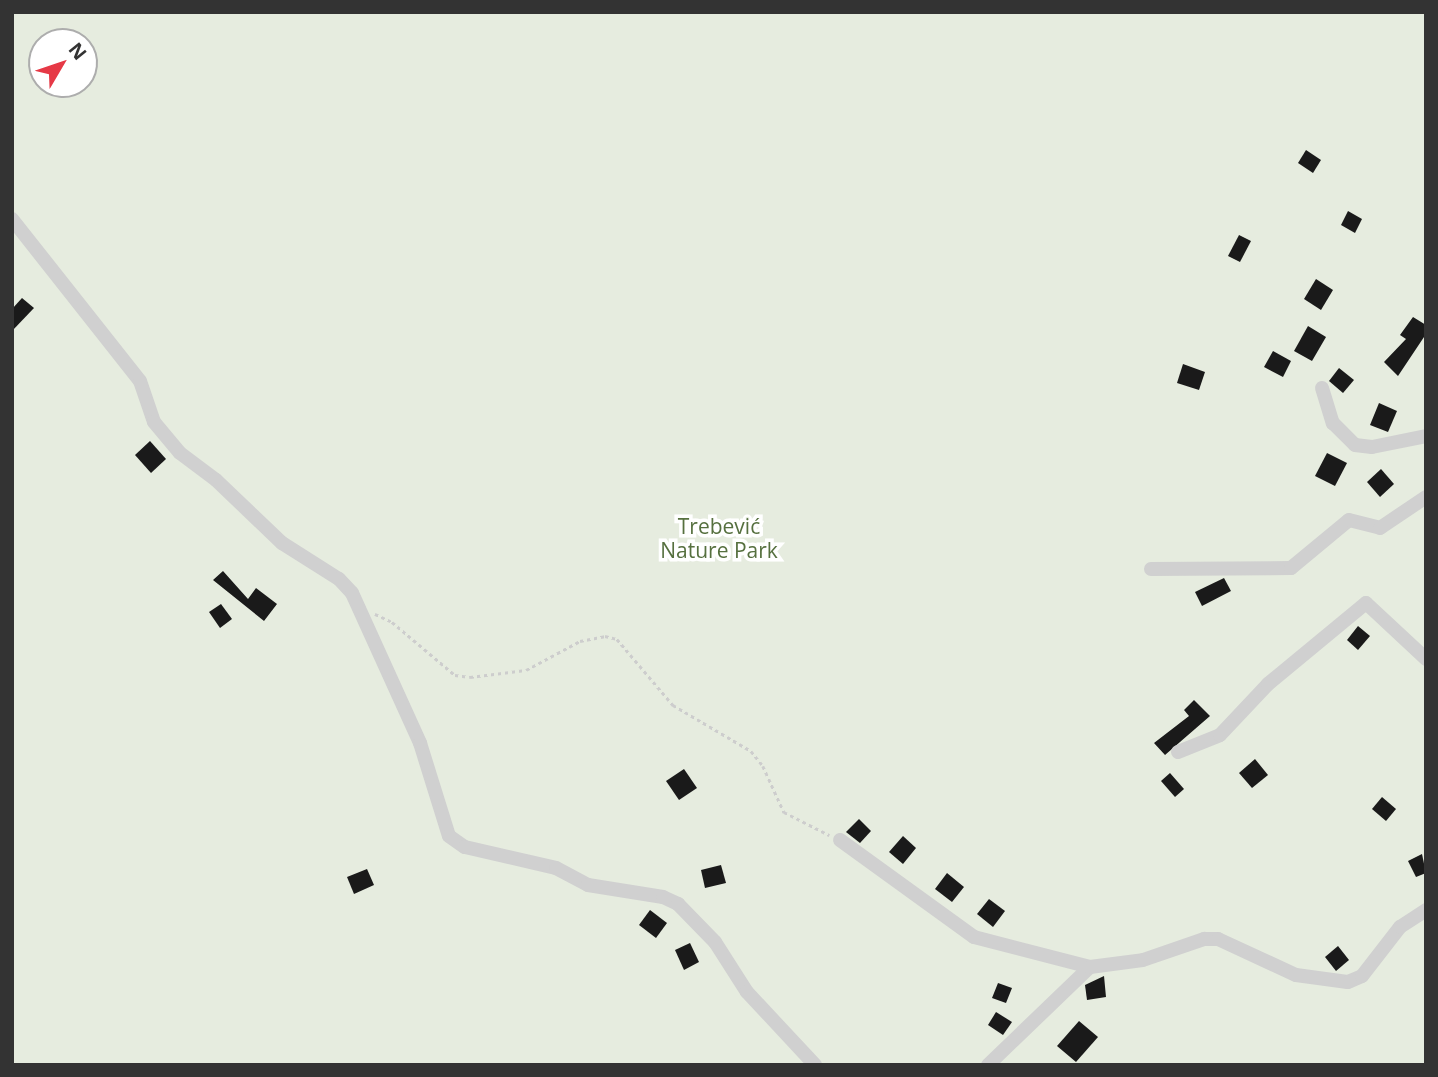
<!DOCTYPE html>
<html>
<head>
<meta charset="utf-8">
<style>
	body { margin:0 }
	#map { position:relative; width:1438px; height:1077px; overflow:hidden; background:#fff; font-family:"Open Sans",sans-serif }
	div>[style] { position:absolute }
	.green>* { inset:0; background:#e6ecdf }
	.building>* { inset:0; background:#1a1a1a }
	.path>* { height:2.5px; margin-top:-1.25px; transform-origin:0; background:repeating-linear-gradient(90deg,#cdcdcd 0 3.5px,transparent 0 7px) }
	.minor>* { height:14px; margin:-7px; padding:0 7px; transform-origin:7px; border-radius:7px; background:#d0d0d0 }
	span { translate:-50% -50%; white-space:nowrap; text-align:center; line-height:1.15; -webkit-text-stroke:7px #fff; paint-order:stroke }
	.park-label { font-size:21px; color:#56703f }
	.frame { position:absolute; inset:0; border:14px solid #333; pointer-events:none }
	.north { position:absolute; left:28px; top:28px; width:70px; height:70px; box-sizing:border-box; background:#fff; border:2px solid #adadad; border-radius:50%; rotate:51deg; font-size:19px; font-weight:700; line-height:28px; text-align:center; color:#333 }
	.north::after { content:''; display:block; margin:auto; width:24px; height:32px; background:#e63946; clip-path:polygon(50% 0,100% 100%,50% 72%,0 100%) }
</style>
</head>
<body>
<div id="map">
	<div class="green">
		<div style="clip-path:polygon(evenodd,12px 12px,1426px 12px,1426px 1065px,12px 1065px,12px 12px,42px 42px,84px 42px,84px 84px,42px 84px,42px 42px)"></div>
	</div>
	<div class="building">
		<div style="clip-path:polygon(1306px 150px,1321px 160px,1313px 173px,1298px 163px)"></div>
		<div style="clip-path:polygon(1348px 211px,1362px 219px,1355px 233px,1341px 225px)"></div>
		<div style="clip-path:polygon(1239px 235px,1251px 241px,1240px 262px,1228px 256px)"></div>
		<div style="clip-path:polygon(1316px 279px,1333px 290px,1321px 310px,1304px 299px)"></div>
		<div style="clip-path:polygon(22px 298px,34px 308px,12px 331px,12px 309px)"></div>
		<div style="clip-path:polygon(1413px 317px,1426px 325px,1426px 334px,1398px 376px,1384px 362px,1406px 339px,1400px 335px)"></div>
		<div style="clip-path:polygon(1308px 326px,1326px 337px,1312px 361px,1294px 351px)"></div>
		<div style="clip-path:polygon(1273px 351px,1291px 361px,1283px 377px,1264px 367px)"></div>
		<div style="clip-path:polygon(1183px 364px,1205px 372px,1199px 390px,1177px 383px)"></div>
		<div style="clip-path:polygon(1339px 368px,1354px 380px,1343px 393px,1329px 381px)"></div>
		<div style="clip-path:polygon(1379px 403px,1397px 411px,1388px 432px,1370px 425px)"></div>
		<div style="clip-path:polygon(150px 441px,166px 459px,151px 473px,135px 455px)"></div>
		<div style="clip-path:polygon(1327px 453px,1347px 463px,1335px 486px,1315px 476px)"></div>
		<div style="clip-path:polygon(1381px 469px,1394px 484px,1380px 497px,1367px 482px)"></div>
		<div style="clip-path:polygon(223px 571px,248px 599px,256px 588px,277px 604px,264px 621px,213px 580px)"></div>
		<div style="clip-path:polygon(1224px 578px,1231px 591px,1202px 606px,1195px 592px)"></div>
		<div style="clip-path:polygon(221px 604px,232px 619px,220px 628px,209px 612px)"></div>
		<div style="clip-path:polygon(1358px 626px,1370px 636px,1358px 650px,1347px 640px)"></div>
		<div style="clip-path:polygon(1194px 700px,1210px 716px,1165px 755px,1154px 743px,1189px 716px,1184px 710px)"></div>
		<div style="clip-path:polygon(1255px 759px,1268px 775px,1252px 788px,1239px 773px)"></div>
		<div style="clip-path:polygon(684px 769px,697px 788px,679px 800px,666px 781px)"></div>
		<div style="clip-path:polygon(1170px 773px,1184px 789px,1175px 797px,1161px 781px)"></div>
		<div style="clip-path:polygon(1382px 797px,1396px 809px,1386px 821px,1372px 809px)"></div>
		<div style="clip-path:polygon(859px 819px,871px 831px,860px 843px,846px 832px)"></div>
		<div style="clip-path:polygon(903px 836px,916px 848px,903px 864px,889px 852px)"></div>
		<div style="clip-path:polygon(1422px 854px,1426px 873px,1416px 877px,1408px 861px)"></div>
		<div style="clip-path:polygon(721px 865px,726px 883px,705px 888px,701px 870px)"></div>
		<div style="clip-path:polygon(367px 869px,374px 885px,354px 894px,347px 877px)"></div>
		<div style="clip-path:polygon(947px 873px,964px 887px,952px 902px,935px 889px)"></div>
		<div style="clip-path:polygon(989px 899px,1005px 911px,993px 927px,977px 914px)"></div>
		<div style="clip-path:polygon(650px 910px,667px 923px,656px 938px,639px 925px)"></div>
		<div style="clip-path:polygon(690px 943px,699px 962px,684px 970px,675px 950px)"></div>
		<div style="clip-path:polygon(1338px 946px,1349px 960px,1336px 971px,1325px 957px)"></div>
		<div style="clip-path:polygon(1104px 976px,1106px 997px,1087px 1000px,1085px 985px)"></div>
		<div style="clip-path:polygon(998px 983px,1012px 988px,1006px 1003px,992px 998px)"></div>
		<div style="clip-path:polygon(996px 1012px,1012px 1022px,1003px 1035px,988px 1025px)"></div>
		<div style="clip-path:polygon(1079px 1021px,1098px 1037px,1076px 1062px,1057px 1046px)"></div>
	</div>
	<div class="path">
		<div style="left:375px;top:614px;width:19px;rotate:25deg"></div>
		<div style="left:392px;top:622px;width:82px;rotate:40.1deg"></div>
		<div style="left:455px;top:675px;width:15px;rotate:8deg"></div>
		<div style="left:470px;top:677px;width:56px;rotate:-7.1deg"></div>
		<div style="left:526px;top:670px;width:61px;rotate:-28.2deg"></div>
		<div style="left:580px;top:641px;width:25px;rotate:-11deg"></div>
		<div style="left:605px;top:636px;width:12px;rotate:14deg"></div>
		<div style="left:617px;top:639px;width:87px;rotate:49.7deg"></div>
		<div style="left:673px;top:705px;width:91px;rotate:30.5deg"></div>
		<div style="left:751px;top:751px;width:19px;rotate:51deg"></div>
		<div style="left:763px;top:766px;width:51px;rotate:65.5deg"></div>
		<div style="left:784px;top:812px;width:51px;rotate:27.1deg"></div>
	</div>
	<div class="minor">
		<div style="left:12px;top:219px;width:206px;rotate:51.7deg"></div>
		<div style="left:140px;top:381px;width:43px;rotate:71.1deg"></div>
		<div style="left:154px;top:422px;width:40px;rotate:50deg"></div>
		<div style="left:180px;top:453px;width:45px;rotate:36.9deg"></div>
		<div style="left:216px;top:480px;width:91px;rotate:43.7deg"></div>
		<div style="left:282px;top:543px;width:67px;rotate:32.3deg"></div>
		<div style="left:339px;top:579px;width:19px;rotate:47deg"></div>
		<div style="left:352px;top:593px;width:165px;rotate:65.6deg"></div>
		<div style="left:420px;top:743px;width:97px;rotate:72.7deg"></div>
		<div style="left:449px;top:836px;width:19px;rotate:35deg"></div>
		<div style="left:465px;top:847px;width:93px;rotate:13deg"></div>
		<div style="left:556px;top:868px;width:36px;rotate:28deg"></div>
		<div style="left:588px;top:885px;width:76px;rotate:9.1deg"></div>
		<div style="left:663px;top:897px;width:17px;rotate:25deg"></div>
		<div style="left:678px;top:904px;width:53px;rotate:45.8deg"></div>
		<div style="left:715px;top:942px;width:59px;rotate:57.4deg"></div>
		<div style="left:747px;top:992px;width:100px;rotate:47deg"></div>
		<div style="left:1322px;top:388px;width:37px;rotate:73deg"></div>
		<div style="left:1333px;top:423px;width:31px;rotate:45deg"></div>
		<div style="left:1355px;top:445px;width:17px;rotate:7deg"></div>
		<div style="left:1372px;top:447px;width:55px;rotate:-11.5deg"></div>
		<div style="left:1151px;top:569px;width:140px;rotate:-0.4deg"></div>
		<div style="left:1291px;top:568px;width:75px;rotate:-39.6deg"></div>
		<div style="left:1349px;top:520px;width:32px;rotate:14deg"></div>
		<div style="left:1380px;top:528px;width:55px;rotate:-34deg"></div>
		<div style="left:1178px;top:752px;width:45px;rotate:-22deg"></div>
		<div style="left:1220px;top:735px;width:70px;rotate:-46.7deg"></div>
		<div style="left:1268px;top:684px;width:127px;rotate:-39.6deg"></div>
		<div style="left:1366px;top:603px;width:82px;rotate:43deg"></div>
		<div style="left:840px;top:840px;width:165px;rotate:35.9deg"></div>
		<div style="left:974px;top:937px;width:120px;rotate:14.5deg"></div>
		<div style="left:988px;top:1065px;width:141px;rotate:-43.9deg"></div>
		<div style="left:1090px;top:967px;width:53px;rotate:-7.5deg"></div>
		<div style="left:1143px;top:960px;width:65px;rotate:-19deg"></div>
		<div style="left:1204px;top:939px;width:14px"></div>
		<div style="left:1218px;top:939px;width:86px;rotate:24.8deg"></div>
		<div style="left:1296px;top:975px;width:52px;rotate:7.7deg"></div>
		<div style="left:1348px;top:982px;width:15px;rotate:-23deg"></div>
		<div style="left:1362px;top:976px;width:62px;rotate:-52.2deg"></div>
		<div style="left:1400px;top:927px;width:31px;rotate:-33deg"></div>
	</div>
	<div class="park-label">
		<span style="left:719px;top:538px">Trebević<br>Nature Park</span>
	</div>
	<div class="frame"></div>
	<div class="north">N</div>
</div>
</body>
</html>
